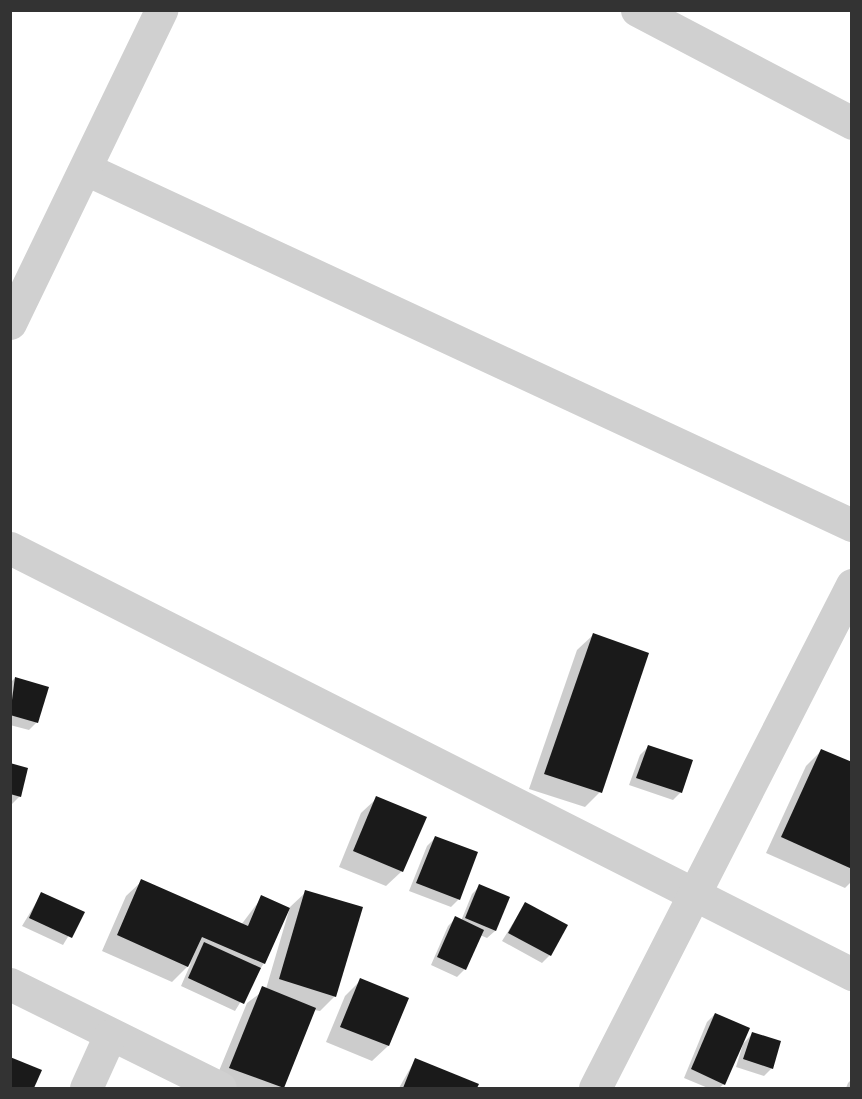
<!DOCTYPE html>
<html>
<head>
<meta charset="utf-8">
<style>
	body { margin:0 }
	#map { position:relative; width:862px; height:1099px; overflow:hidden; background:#fff; font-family:Poppins,sans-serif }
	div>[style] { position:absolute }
	.shadow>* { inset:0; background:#0003 }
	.building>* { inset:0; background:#1a1a1a }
	.minor>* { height:33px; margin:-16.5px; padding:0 16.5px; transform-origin:16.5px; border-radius:16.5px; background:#d0d0d0 }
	span { translate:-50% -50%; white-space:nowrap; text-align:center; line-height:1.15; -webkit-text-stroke:6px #fff; paint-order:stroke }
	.frame { position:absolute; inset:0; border:12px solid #333; pointer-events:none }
</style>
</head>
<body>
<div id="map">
	<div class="shadow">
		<div style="clip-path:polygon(593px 635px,600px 792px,585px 807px,529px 789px,577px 650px)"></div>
		<div style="clip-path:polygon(15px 678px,37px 722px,29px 730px,10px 725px,10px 683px)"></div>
		<div style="clip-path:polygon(648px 747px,681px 792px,673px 800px,629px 785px,640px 755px)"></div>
		<div style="clip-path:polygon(821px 751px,852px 764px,852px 881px,845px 888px,766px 853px,806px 766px)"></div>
		<div style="clip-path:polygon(10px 765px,20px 796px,12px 804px,10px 803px)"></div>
		<div style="clip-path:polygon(377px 798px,402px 871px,386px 886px,339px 867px,361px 813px)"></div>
		<div style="clip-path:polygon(435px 838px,459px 899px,451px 907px,409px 891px,427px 846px)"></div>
		<div style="clip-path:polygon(142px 881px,241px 925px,262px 897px,288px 908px,264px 963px,235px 1011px,181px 986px,191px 963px,172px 982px,102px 951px,126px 896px)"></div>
		<div style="clip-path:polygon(480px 886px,508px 897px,495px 931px,487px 938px,480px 935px,465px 969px,457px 977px,431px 965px,448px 926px,456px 918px,461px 921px,472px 894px)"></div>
		<div style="clip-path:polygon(306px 892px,335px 996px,320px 1011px,314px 1010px,282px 1088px,228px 1088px,214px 1083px,247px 1003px,266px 989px,290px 907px)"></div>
		<div style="clip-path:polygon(42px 893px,83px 912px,63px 945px,22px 926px)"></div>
		<div style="clip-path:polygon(525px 904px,550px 955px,542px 963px,502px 941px)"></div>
		<div style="clip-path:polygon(361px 980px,388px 1046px,372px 1061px,326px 1042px,345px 996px)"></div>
		<div style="clip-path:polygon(715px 1014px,724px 1084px,719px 1088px,708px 1088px,684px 1078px,707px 1022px)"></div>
		<div style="clip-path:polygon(752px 1034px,772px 1068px,764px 1076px,736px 1067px,743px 1044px)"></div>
		<div style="clip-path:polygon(415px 1060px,477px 1085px,475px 1088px,399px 1088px)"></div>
		<div style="clip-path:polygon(852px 1079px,852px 1088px,846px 1088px,848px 1083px)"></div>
	</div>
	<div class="building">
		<div style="clip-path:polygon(593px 633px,649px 653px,602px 793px,544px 774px)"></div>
		<div style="clip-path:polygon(15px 677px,49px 687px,38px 723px,10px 715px)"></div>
		<div style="clip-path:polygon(648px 745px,693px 760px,682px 793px,636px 778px)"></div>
		<div style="clip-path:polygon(821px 749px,852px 762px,852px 869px,781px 837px)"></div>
		<div style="clip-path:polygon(10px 763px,28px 768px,21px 797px,10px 794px)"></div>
		<div style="clip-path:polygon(376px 796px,427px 817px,403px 872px,353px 851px)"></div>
		<div style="clip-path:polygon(435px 836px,478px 852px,460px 900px,416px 883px)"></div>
		<div style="clip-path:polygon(141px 879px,248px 926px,261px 895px,290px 908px,265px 964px,202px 937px,188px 967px,117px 935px)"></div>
		<div style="clip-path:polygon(479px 884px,510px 897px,496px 931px,465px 918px)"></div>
		<div style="clip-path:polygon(305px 890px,363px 907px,336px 997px,279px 979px)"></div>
		<div style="clip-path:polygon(41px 892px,85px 912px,72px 938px,29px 918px)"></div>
		<div style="clip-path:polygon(525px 902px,568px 925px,551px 956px,508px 933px)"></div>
		<div style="clip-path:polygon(455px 916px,484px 930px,466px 970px,437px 957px)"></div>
		<div style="clip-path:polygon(204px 942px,261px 968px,244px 1004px,188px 978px)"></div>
		<div style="clip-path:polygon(360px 978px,409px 998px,389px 1046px,340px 1027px)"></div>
		<div style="clip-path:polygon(262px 986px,316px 1008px,284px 1088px,229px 1068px)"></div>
		<div style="clip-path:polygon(715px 1013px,750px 1028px,725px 1085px,691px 1069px)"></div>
		<div style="clip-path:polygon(752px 1032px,781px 1041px,773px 1069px,743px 1059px)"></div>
		<div style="clip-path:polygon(10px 1057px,42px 1070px,34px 1088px,10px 1088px)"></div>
		<div style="clip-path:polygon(415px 1058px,479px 1084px,477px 1088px,403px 1088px)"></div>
	</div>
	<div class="minor">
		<div style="left:637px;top:10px;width:243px;rotate:27.7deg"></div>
		<div style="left:86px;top:169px;width:845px;rotate:24.93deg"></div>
		<div style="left:10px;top:323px;width:348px;rotate:-64.2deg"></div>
		<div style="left:10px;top:548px;width:944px;rotate:26.84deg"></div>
		<div style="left:10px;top:984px;width:234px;rotate:26.3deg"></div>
		<div style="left:86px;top:1088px;width:58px;rotate:-65.6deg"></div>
		<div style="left:595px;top:1088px;width:565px;rotate:-62.94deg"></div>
	</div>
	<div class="frame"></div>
</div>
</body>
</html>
